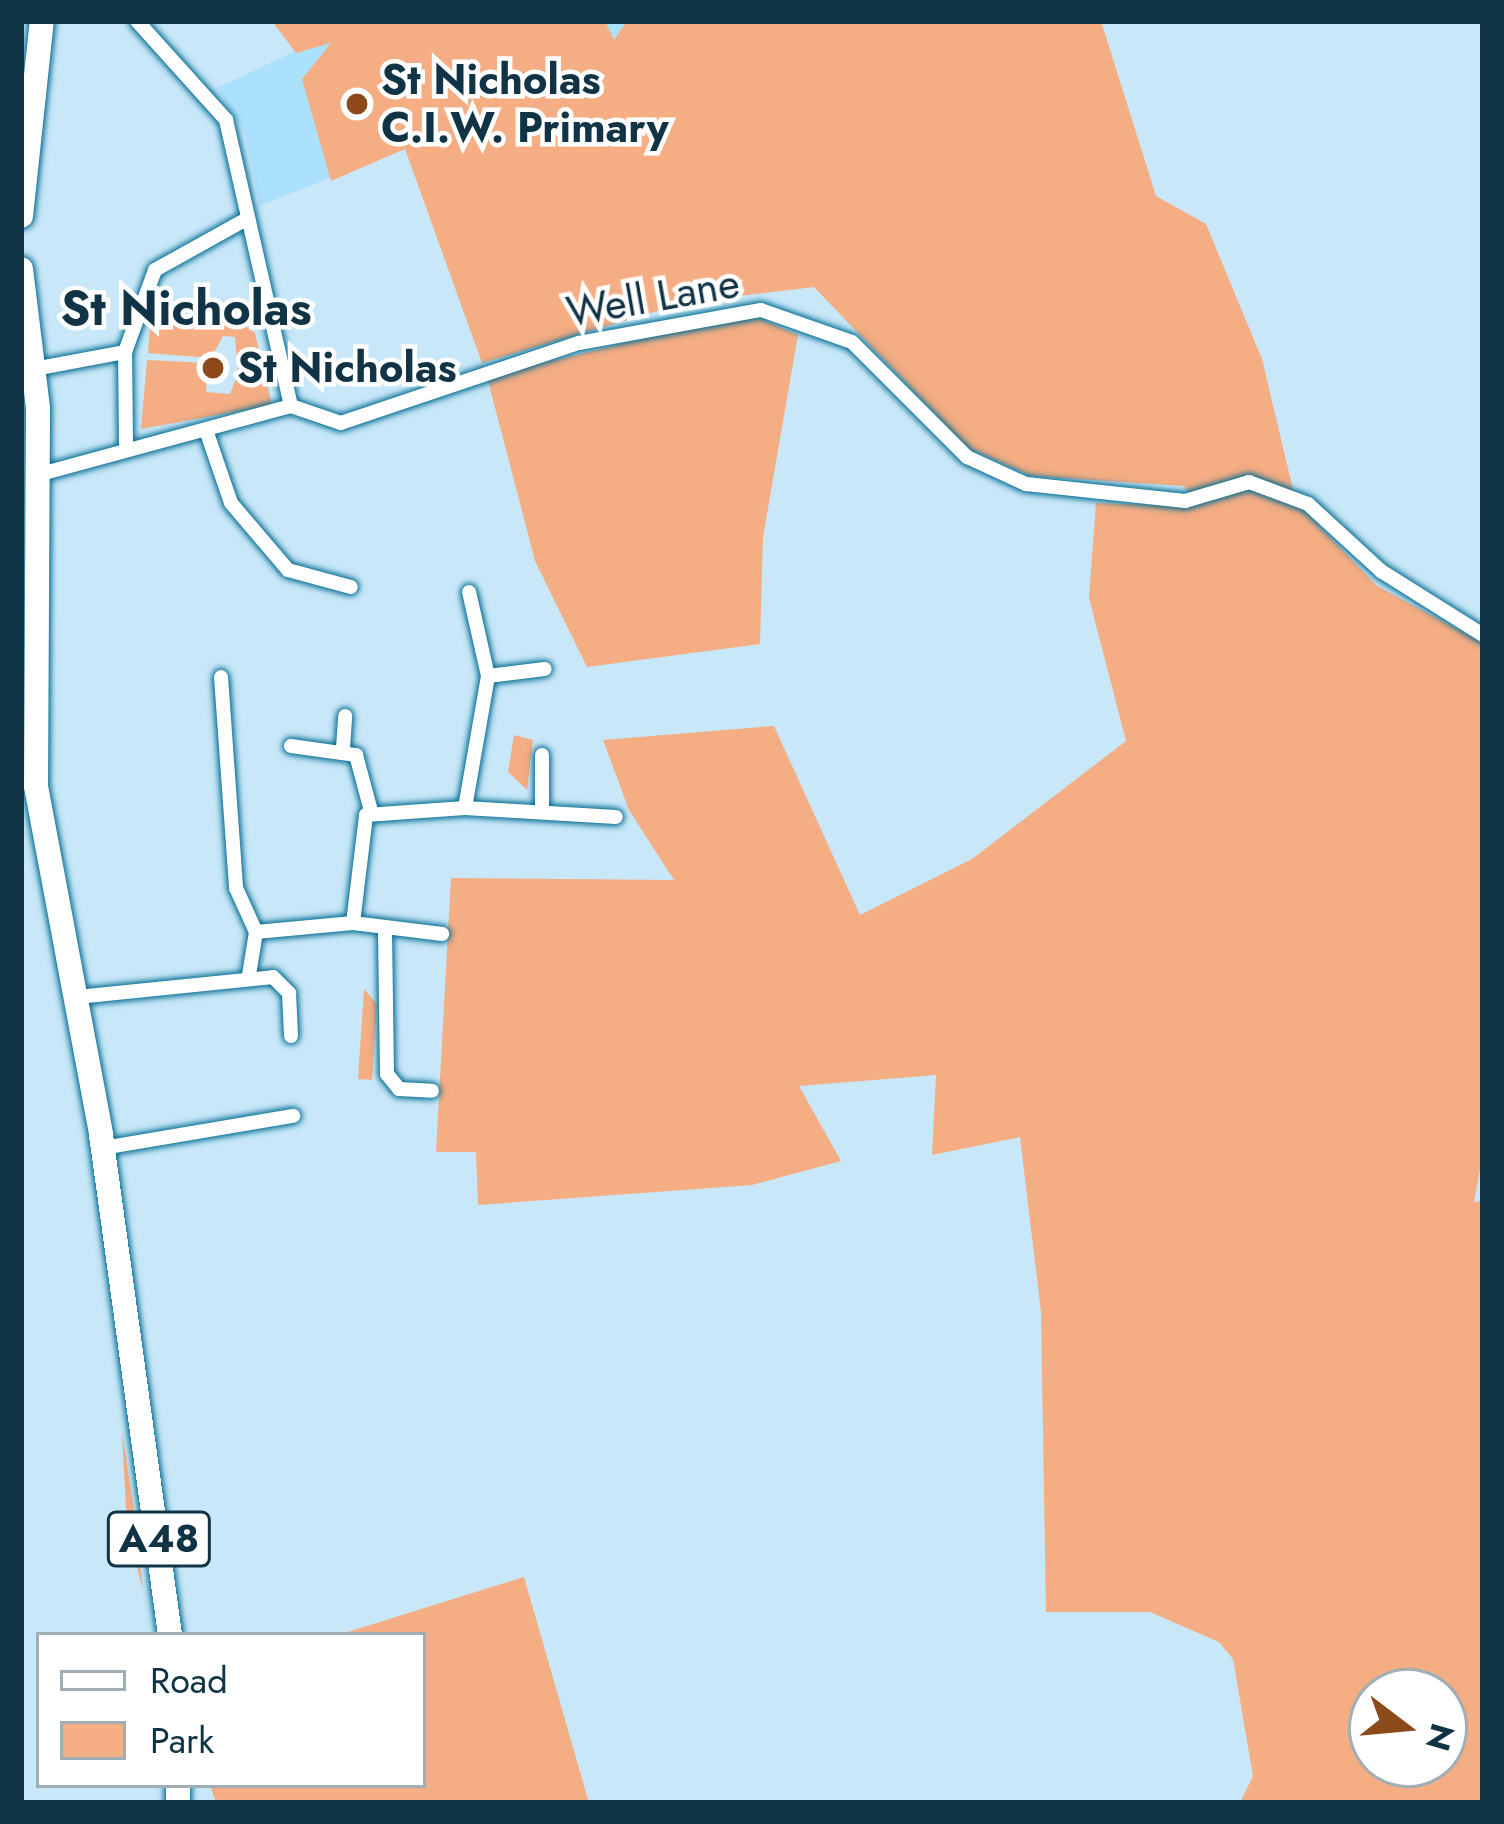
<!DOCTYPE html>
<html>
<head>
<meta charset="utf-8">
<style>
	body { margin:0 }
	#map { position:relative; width:1504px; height:1824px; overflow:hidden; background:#c8e8f9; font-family:Jost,sans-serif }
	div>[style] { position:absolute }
	.built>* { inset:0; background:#ace1fd }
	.green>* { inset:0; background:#f5ad83 }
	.roads { filter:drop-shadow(0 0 3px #006b91) drop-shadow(0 0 3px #006b91) }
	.street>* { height:14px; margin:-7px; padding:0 7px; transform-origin:7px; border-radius:7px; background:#fff }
	.primary>* { height:24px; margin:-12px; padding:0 12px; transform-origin:12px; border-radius:12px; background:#fff }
	.dots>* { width:33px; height:33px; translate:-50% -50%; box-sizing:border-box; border:6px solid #fff; border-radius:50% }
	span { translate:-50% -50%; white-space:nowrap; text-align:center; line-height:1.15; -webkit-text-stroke:9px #fff; paint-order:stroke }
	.shield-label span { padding:3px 9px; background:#fff; border:3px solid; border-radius:9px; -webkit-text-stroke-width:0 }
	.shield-label { font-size:39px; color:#103445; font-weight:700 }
	.poi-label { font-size:42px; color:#103445; font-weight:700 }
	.left { translate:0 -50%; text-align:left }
	.street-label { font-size:42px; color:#103445 }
	.quarter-label { font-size:48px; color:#103445; font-weight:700 }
	.frame { position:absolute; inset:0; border:24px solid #103445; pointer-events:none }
	.legend { position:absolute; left:36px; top:1632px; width:390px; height:156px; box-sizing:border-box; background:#fff; border:3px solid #9faeb5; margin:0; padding:15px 21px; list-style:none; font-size:36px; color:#103445 }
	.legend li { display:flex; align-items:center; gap:24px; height:60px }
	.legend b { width:60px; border:3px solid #9faeb5 }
	.north { position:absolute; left:1348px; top:1668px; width:120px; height:120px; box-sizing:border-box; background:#fff; border:3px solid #9faeb5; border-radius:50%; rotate:106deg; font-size:33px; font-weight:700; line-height:48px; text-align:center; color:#103445 }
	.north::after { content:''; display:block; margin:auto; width:42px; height:54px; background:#8c491b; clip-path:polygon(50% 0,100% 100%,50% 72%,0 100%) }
</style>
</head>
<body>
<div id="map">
	<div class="built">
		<div style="clip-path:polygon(359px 21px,627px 21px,628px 33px,404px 148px,260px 206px,245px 133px,217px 88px)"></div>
	</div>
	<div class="green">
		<div style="clip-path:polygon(evenodd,272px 21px,605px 21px,614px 40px,627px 21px,1101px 21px,1156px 196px,1206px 224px,1262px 359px,1296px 502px,1377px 586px,1483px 643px,1483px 1153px,1474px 1202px,1483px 1201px,1483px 1803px,1240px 1803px,1253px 1776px,1233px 1659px,1219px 1642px,1150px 1612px,1046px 1612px,1041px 1312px,1020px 1137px,932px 1155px,936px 1075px,799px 1086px,841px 1161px,752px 1185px,478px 1205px,476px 1152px,436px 1152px,451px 878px,674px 880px,629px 810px,603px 740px,774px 726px,860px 915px,972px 859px,1126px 741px,1089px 598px,1096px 503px,1197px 506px,1184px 486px,1031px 476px,968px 448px,814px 287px,688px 302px,482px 363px,405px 149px,331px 181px,302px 79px,331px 43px,296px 53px,272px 21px,1372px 1692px,1444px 1692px,1444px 1764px,1372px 1764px,1372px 1692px)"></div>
		<div style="clip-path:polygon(747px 313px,798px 335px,763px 537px,760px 644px,587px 667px,535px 561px,487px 377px)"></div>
		<div style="clip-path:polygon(234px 318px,255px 333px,272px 405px,141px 429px,147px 360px,208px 363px,206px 392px,230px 394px,238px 373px,235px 337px,223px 336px,211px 358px,148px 353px,150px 325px)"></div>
		<div style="clip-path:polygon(514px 735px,533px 740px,527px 790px,508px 772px)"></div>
		<div style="clip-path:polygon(364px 989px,377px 1004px,372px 1080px,358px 1079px)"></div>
		<div style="clip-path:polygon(122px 1432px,135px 1517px,143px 1590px,127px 1529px)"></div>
		<div style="clip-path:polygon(524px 1577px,589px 1803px,216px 1803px,210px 1785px,423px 1785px,423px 1635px,338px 1635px)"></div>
	</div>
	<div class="roads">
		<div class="street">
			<div style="left:137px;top:21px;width:133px;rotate:48deg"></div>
			<div style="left:226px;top:120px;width:293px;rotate:77.2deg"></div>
			<div style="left:34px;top:369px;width:93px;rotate:-10.6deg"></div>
			<div style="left:206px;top:430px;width:77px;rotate:71.1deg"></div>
			<div style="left:231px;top:503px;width:88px;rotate:49.6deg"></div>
			<div style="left:288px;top:570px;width:65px;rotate:15.1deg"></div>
			<div style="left:126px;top:444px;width:92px;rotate:-90.6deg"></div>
			<div style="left:125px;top:352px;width:87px;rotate:-69.9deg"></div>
			<div style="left:155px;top:270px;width:103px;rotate:-29.1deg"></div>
			<div style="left:37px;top:475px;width:263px;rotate:-15.2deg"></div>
			<div style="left:291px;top:406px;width:53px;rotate:18.8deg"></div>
			<div style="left:341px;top:423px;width:251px;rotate:-18.6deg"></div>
			<div style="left:579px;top:343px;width:185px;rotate:-10.3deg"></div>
			<div style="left:761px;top:310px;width:96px;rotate:19.4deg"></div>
			<div style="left:852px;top:342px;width:163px;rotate:45deg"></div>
			<div style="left:967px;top:457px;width:65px;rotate:24.6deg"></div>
			<div style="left:1026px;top:484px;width:160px;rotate:6.1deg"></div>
			<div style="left:1185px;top:501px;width:67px;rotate:-16.5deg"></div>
			<div style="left:1249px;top:482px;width:63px;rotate:20.4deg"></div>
			<div style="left:1308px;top:504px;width:99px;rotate:42.5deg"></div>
			<div style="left:1381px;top:571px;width:120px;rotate:32.1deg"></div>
			<div style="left:488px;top:676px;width:57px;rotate:-7deg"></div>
			<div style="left:221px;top:677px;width:212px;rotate:85.9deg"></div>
			<div style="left:236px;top:888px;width:48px;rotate:65.6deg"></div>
			<div style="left:256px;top:932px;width:44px;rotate:99.2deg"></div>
			<div style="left:291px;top:746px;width:66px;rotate:7.9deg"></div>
			<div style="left:356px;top:755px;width:58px;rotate:75deg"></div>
			<div style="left:343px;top:748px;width:32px;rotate:-86deg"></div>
			<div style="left:542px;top:755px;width:53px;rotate:90deg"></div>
			<div style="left:465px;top:808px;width:151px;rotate:3.4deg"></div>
			<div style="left:353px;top:923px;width:109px;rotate:-83.1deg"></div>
			<div style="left:366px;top:815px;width:99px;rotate:-4deg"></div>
			<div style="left:465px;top:808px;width:134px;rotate:-80.1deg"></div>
			<div style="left:488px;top:676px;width:86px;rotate:-102.7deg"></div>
			<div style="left:385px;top:931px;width:143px;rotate:89.2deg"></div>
			<div style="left:387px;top:1074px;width:19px;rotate:51deg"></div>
			<div style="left:399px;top:1089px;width:33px;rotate:3deg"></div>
			<div style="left:256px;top:932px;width:97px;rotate:-5.3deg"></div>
			<div style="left:353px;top:923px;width:90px;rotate:7deg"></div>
			<div style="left:77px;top:997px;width:197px;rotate:-5.8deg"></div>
			<div style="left:273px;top:977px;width:23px;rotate:45deg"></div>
			<div style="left:289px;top:993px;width:43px;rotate:87.3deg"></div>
			<div style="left:103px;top:1148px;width:193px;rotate:-9.6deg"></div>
		</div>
		<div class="primary">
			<div style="left:21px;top:216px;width:196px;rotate:-83.9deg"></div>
			<div style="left:21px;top:269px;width:140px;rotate:83deg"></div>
			<div style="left:38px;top:408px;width:378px;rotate:90.3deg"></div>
			<div style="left:36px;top:786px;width:355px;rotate:79.4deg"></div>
			<div style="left:101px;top:1135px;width:505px;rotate:82.14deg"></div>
			<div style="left:178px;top:1785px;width:18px;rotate:90deg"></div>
		</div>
	</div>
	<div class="dots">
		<div style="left:357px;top:104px;background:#8c491b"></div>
		<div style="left:213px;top:368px;background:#8c491b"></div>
	</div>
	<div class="shield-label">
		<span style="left:159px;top:1539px">A48</span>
	</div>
	<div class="poi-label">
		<span class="left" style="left:381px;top:104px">St Nicholas<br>C.I.W. Primary</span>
		<span class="left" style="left:237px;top:368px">St Nicholas</span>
	</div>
	<div class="street-label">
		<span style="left:653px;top:298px;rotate:-10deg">Well Lane</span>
	</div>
	<div class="quarter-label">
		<span style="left:186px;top:309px">St Nicholas</span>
	</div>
	<div class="frame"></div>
	<ul class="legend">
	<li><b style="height:15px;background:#fff"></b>Road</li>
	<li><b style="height:33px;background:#f5ad83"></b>Park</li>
	</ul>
	<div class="north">N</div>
</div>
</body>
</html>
